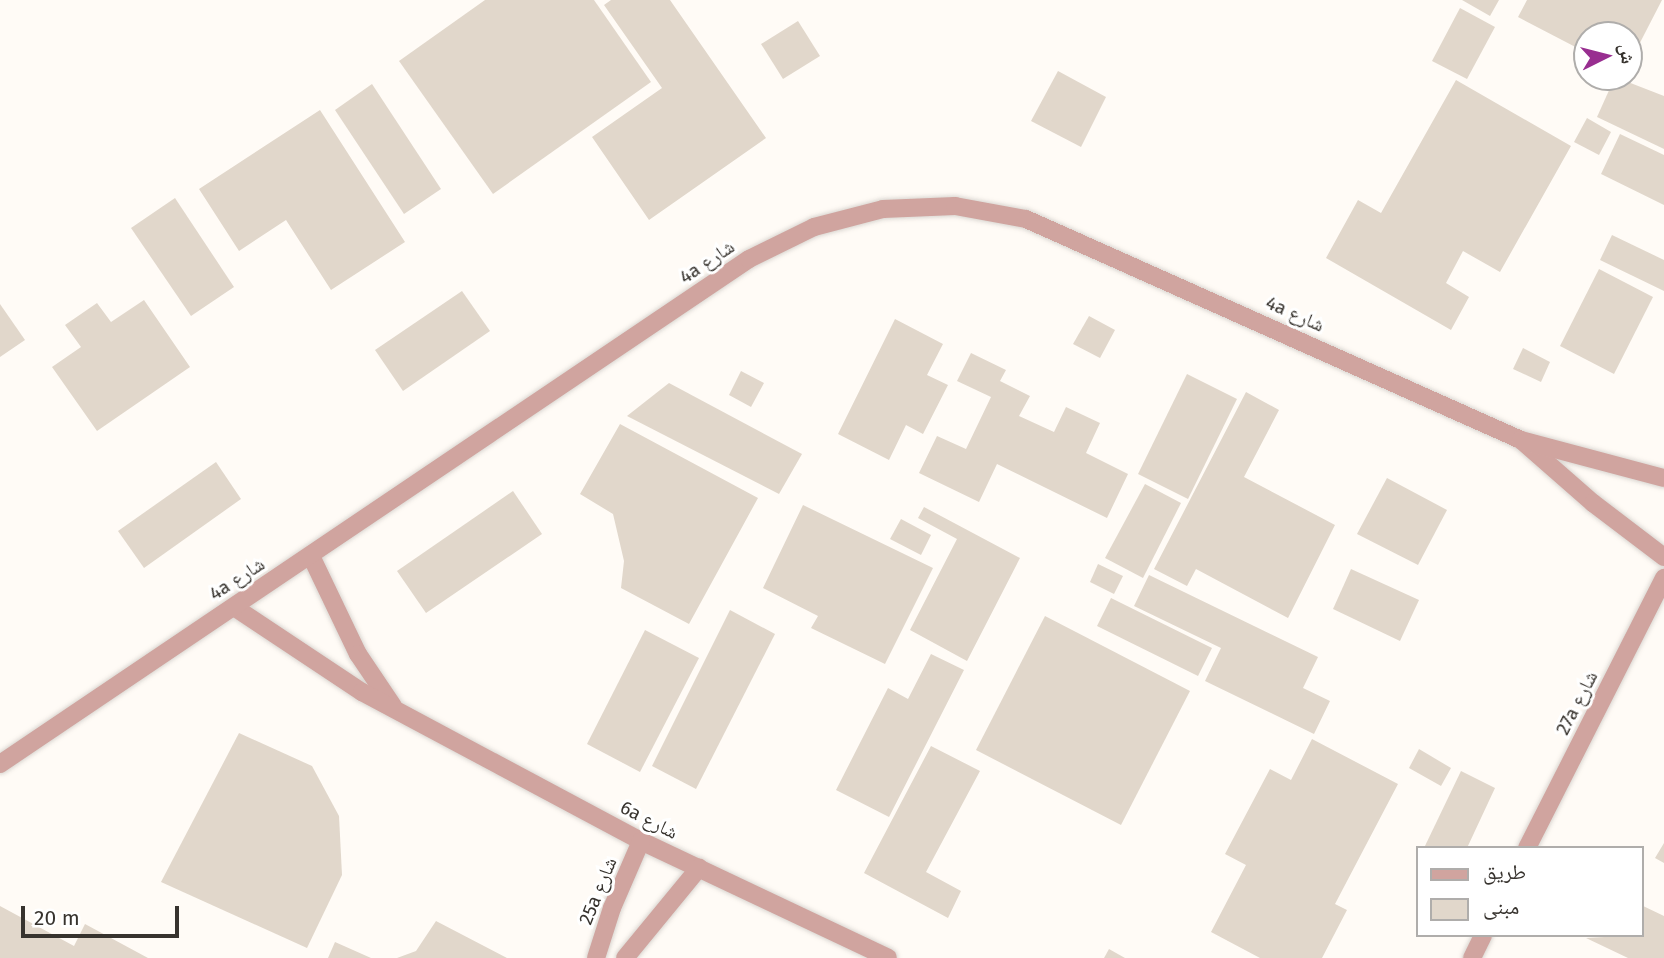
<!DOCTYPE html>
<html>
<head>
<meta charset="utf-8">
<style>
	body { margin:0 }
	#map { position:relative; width:1664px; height:958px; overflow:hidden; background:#fffbf6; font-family:"Fira Sans","Noto Naskh Arabic",sans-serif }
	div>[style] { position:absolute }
	.building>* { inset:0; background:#e1d7cb }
	.roads { filter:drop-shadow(0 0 2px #dbd7d2) drop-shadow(0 0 2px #dbd7d2) }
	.minor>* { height:18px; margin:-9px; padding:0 9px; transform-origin:9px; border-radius:9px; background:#d0a49f }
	span { translate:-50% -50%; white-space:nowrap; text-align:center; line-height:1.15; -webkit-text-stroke:6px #fff; paint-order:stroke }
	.street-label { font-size:19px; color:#37332e }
	.legend { position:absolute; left:1416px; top:846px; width:228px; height:91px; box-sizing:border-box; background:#fff; border:2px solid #afadab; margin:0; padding:9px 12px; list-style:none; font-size:21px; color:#37332e }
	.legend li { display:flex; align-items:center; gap:14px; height:35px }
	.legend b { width:35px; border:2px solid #afadab }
	.north { position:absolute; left:1573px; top:21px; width:70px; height:70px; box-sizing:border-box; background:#fff; border:2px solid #afadab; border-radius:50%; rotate:84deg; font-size:19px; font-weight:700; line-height:28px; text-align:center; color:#37332e }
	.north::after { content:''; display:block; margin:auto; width:24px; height:32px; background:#982e90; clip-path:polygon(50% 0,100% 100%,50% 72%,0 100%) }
	.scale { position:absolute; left:21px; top:906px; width:158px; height:32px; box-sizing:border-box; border:4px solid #37332e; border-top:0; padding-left:9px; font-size:21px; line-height:24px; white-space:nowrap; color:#37332e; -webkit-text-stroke:5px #fff; paint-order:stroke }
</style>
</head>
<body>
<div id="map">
	<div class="building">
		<div style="clip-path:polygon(485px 0,594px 0,651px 82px,493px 194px,399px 61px)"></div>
		<div style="clip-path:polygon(611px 0,670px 0,766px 138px,649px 220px,592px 137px,662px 88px,604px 5px)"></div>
		<div style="clip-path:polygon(1462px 0,1499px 0,1490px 16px)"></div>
		<div style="clip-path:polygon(1527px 0,1662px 0,1629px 64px,1629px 35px,1587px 35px,1587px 53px,1518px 17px)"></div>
		<div style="clip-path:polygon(1460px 8px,1495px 27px,1467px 79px,1432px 61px)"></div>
		<div style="clip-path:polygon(798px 21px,820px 56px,783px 79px,761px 44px)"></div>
		<div style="clip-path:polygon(1058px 71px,1106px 97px,1081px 147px,1031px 121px)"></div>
		<div style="clip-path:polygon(1615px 77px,1664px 96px,1664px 149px,1597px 117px)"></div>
		<div style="clip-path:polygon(1456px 80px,1571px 146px,1500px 272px,1463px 251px,1446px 283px,1469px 297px,1451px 330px,1326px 258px,1358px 200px,1381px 213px)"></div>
		<div style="clip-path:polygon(372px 84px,441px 189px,404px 214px,335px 110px)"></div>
		<div style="clip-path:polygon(320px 110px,405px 242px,331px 290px,286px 220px,239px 251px,199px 189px)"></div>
		<div style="clip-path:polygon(1587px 118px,1611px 132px,1599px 155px,1574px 142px)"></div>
		<div style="clip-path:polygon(1620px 134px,1664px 155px,1664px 205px,1601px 174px)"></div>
		<div style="clip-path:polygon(175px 198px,234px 287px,191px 316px,131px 228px)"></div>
		<div style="clip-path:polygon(1612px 235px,1664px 260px,1664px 291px,1600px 260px)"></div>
		<div style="clip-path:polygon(1599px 269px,1653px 297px,1614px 374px,1560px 346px)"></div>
		<div style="clip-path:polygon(462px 291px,490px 331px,403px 391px,375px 350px)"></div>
		<div style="clip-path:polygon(144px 300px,190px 367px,97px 431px,52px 367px,81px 347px,65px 325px,97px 303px,111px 322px)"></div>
		<div style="clip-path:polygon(0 304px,25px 340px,0 357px)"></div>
		<div style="clip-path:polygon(1089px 316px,1115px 330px,1100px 358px,1073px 344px)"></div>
		<div style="clip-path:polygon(895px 319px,943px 344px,927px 375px,948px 385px,923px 434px,906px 425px,889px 460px,838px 434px)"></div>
		<div style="clip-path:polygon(1523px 348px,1550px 362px,1541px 382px,1513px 369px)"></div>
		<div style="clip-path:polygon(971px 353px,1006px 370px,1000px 381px,1030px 396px,1019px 416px,1054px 432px,1066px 407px,1100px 423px,1086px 453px,1128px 474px,1107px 518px,997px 464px,979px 502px,919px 473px,937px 436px,966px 449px,991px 397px,957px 381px)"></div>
		<div style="clip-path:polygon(741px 371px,764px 383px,751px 407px,729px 395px)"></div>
		<div style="clip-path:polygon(1187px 374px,1237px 399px,1188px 499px,1138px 474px)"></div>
		<div style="clip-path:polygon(669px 383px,802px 454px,779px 494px,627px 416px)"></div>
		<div style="clip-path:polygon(1246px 392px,1279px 410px,1244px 477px,1335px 525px,1288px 618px,1196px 569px,1187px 586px,1154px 569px)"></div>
		<div style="clip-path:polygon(620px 424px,758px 498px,689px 624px,621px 588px,624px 561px,613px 514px,580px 494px)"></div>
		<div style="clip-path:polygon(216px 462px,241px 499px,144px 568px,118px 531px)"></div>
		<div style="clip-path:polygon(1387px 478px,1447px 510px,1418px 565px,1357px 534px)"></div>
		<div style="clip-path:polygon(1145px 484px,1181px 503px,1143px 578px,1105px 558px)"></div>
		<div style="clip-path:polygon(513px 491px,542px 534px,426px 613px,397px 571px)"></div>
		<div style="clip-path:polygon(803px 505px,933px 568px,885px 664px,811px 628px,818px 616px,763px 588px)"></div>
		<div style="clip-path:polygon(924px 507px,1020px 558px,967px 661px,910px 630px,957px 539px,918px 518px)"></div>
		<div style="clip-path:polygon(901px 519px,931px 535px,921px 555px,890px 539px)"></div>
		<div style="clip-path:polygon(1098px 564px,1123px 576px,1114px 594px,1090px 582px)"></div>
		<div style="clip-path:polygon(1351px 569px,1419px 600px,1400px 641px,1333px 609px)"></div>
		<div style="clip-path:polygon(1149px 575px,1318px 657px,1303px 688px,1330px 701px,1314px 734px,1205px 681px,1221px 648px,1134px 606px)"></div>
		<div style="clip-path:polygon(1111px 598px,1212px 648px,1198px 676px,1097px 626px)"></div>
		<div style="clip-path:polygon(730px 610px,775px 634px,696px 789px,652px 766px)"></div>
		<div style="clip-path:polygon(1045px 616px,1190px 691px,1121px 825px,976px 750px)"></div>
		<div style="clip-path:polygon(645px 630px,699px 658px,640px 772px,587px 744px)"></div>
		<div style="clip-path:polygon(931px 654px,964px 670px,889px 817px,836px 790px,888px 688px,908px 699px)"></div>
		<div style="clip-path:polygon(239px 733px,312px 766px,339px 816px,342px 875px,307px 948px,161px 882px)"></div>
		<div style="clip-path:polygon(1312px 739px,1398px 784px,1335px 904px,1347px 910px,1322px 958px,1260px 958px,1211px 932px,1246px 865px,1225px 854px,1270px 769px,1291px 780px)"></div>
		<div style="clip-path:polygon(931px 746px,980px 771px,926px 872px,961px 891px,948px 918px,864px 873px)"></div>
		<div style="clip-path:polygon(1419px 749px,1451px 768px,1441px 786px,1409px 768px)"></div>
		<div style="clip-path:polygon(1461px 771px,1495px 788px,1467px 848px,1424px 848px)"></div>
		<div style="clip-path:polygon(1664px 843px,1664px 863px,1655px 858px)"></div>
		<div style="clip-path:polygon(1641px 905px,1664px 916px,1664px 958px,1628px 958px,1586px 938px,1641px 935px)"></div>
		<div style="clip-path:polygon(0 906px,74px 946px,85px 924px,148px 958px,0 958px)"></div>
		<div style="clip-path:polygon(436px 921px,507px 958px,397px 958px,416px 951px)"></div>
		<div style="clip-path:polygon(335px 942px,371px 958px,328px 958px)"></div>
		<div style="clip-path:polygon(1109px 949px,1125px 958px,1104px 958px)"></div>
	</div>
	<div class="roads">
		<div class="minor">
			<div style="left:1521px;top:440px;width:96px;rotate:41.2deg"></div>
			<div style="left:1593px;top:503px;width:89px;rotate:37.3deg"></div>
			<div style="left:311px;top:556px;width:109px;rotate:64.4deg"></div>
			<div style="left:358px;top:654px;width:63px;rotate:56.1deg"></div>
			<div style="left:234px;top:607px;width:154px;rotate:33.6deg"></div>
			<div style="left:362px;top:692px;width:316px;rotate:28.1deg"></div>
			<div style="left:641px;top:841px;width:273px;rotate:25.3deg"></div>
			<div style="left:0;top:764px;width:903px;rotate:-33.99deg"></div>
			<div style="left:749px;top:259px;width:72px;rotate:-26.2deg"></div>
			<div style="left:814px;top:227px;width:71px;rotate:-14.6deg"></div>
			<div style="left:883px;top:209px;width:72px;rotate:-2.4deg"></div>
			<div style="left:955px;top:206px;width:72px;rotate:10.4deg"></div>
			<div style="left:1026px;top:219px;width:542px;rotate:24.06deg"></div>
			<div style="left:1521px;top:440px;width:148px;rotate:14.9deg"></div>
			<div style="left:1527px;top:848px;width:303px;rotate:-63.1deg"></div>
			<div style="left:596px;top:958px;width:52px;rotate:-72.3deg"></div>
			<div style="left:612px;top:908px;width:73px;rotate:-66.6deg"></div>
			<div style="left:625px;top:958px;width:117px;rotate:-50.6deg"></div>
			<div style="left:1472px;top:958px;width:25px;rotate:-64deg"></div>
		</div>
	</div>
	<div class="street-label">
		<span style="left:707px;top:262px;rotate:-34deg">4a شارع</span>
		<span style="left:1295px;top:314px;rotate:24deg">4a شارع</span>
		<span style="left:237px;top:579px;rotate:-33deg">4a شارع</span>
		<span style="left:1577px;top:703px;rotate:-63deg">27a شارع</span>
		<span style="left:649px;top:820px;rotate:27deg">6a شارع</span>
		<span style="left:598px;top:891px;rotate:-68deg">25a شارع</span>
	</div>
	<ul class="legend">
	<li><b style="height:9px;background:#d0a49f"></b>طريق</li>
	<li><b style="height:19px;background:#e1d7cb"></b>مبنى</li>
	</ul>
	<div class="north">ش</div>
	<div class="scale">20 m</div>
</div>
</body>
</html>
